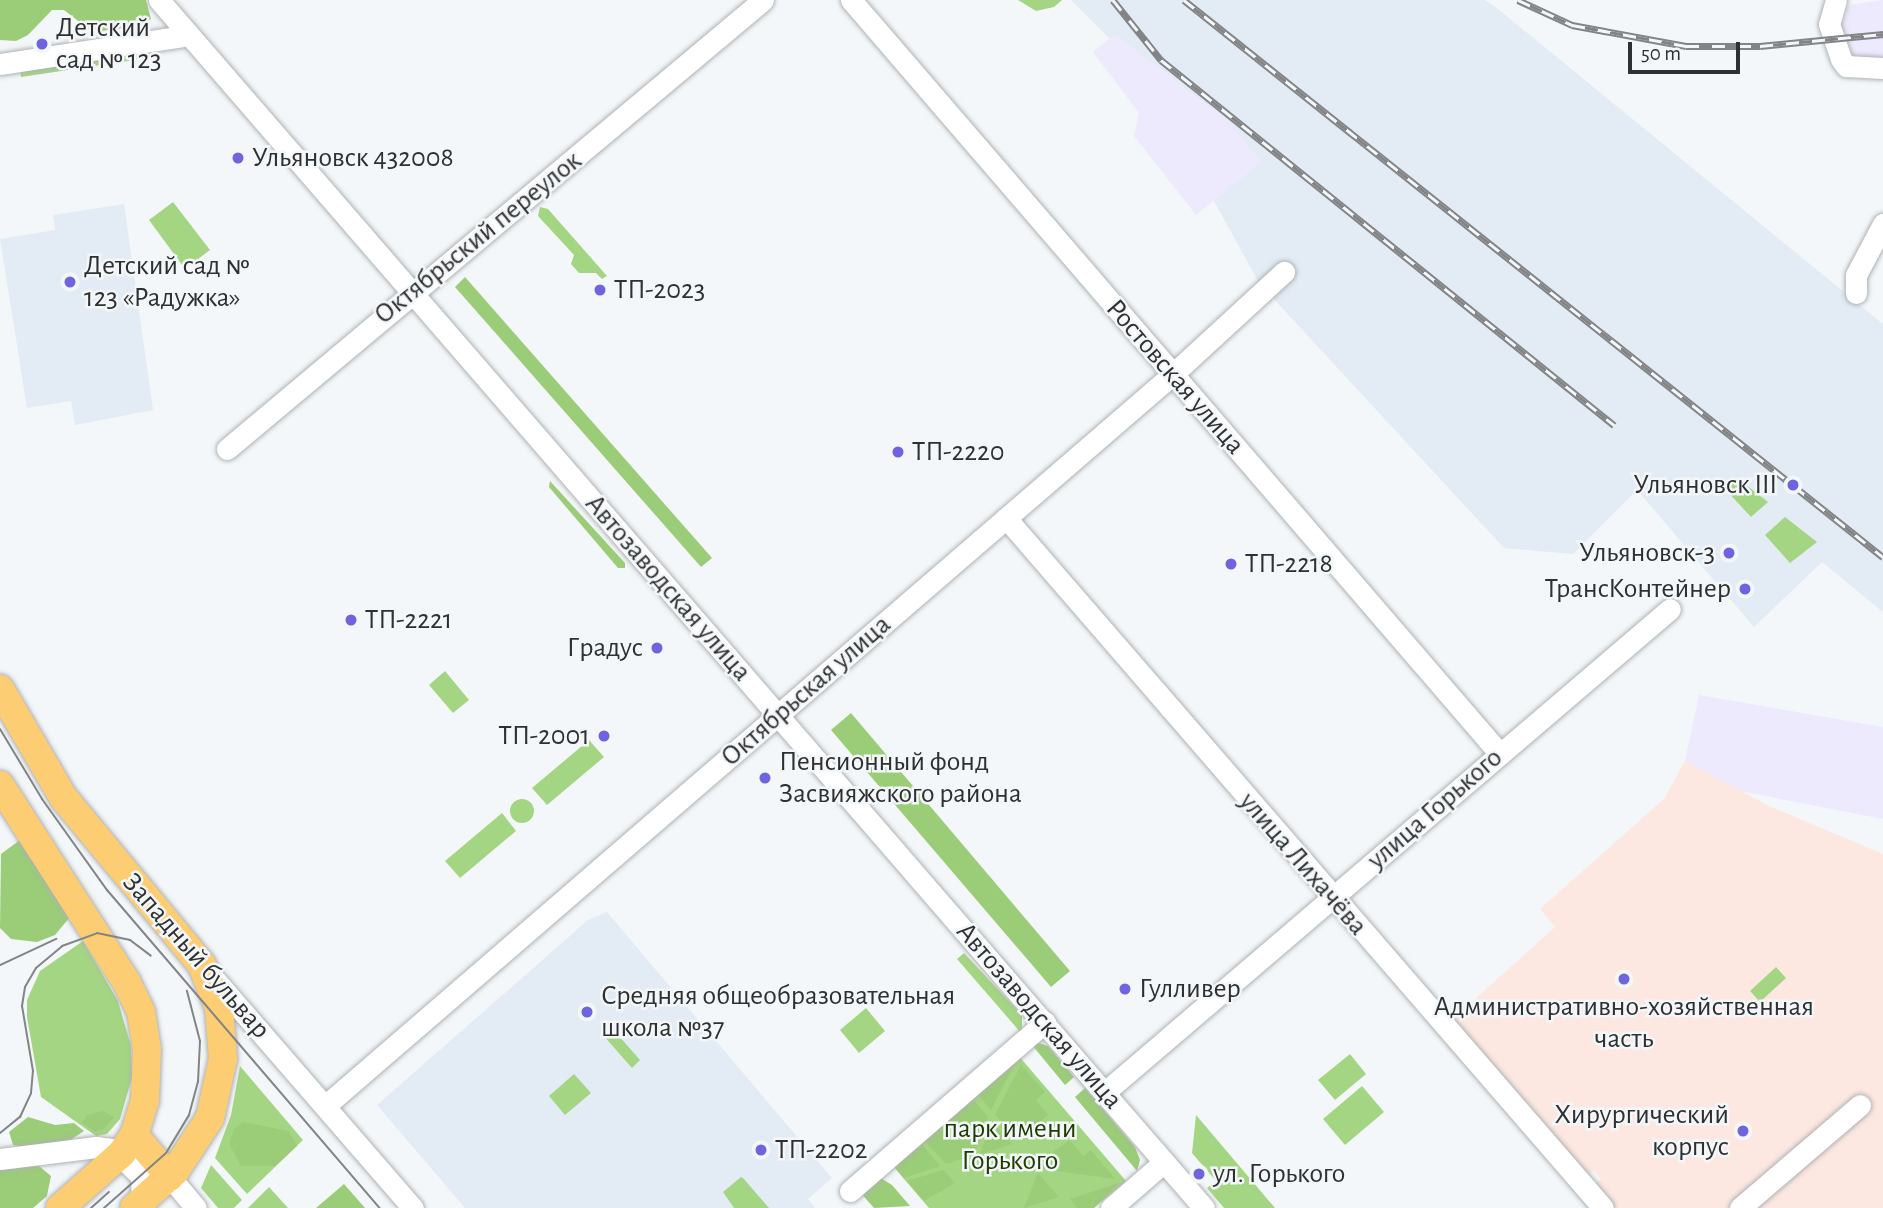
<!DOCTYPE html>
<html>
<head>
<meta charset="utf-8">
<style>
	body { margin:0 }
	#map { position:relative; width:1883px; height:1208px; overflow:hidden; background:#f4f7f9; font-family:"Alegreya Sans",sans-serif }
	div>[style] { position:absolute }
	.built>* { inset:0; background:#e3ebf4 }
	.industrial>* { inset:0; background:#eceafc }
	.medical>* { inset:0; background:#fce7e1 }
	.green>* { inset:0; background:#a4d583 }
	.round { border-radius:50% }
	.forest>* { inset:0; background:#9bcc78 }
	.roads { filter:drop-shadow(0 0 2px #afb2b4) drop-shadow(0 0 2px #afb2b4) }
	.minor>* { height:21px; margin:-10.5px; padding:0 10.5px; transform-origin:10.5px; border-radius:10.5px; background:#fff }
	.major>* { height:28px; margin:-14px; padding:0 14px; transform-origin:14px; border-radius:14px; background:#fdcd73 }
	.tram>* { height:2px; margin:-1px; padding:0 1px; transform-origin:1px; border-radius:1px; background:#828485 }
	.rail>* { height:7px; margin-top:-3.5px; transform-origin:0; background:repeating-linear-gradient(90deg,#f4f7f9 0 13px,#828485 0 26px); box-sizing:border-box; border-block:2px solid #828485 }
	.dots>* { width:19px; height:19px; translate:-50% -50%; box-sizing:border-box; border:4px solid #f4f7f9; border-radius:50% }
	span { translate:-50% -50%; white-space:nowrap; text-align:center; line-height:1.15; -webkit-text-stroke:5px #f4f7f9; paint-order:stroke }
	.poi-label { font-size:28px; color:#2f3031 }
	.left { translate:0 -50%; text-align:left }
	.right { translate:-100% -50%; text-align:right }
	.street-label { font-size:28px; color:#2f3031 }
	.park-label { font-size:28px; color:#1e3c00 }
	.scale { position:absolute; left:1628px; top:42px; width:112px; height:32px; box-sizing:border-box; border:4px solid #2f3031; border-top:0; padding-left:9px; font-size:21px; line-height:24px; white-space:nowrap; color:#2f3031; -webkit-text-stroke:5px #f4f7f9; paint-order:stroke }
</style>
</head>
<body>
<div id="map">
	<div class="built">
		<div style="clip-path:polygon(1071px 0,1485px 0,1498px 9px,1883px 324px,1883px 612px,1822px 562px,1754px 627px,1637px 490px,1573px 554px,1504px 548px,1259px 283px,1143px 72px)"></div>
		<div style="clip-path:polygon(124px 204px,153px 410px,75px 425px,71px 401px,27px 408px,0 239px,55px 230px,53px 215px)"></div>
		<div style="clip-path:polygon(607px 912px,832px 1178px,808px 1199px,815px 1208px,465px 1208px,377px 1105px,588px 920px)"></div>
	</div>
	<div class="industrial">
		<div style="clip-path:polygon(1883px 0,1883px 58px,1855px 61px,1839px 35px,1849px 5px)"></div>
		<div style="clip-path:polygon(1115px 34px,1227px 120px,1262px 162px,1196px 215px,1134px 136px,1139px 113px,1093px 52px)"></div>
		<div style="clip-path:polygon(1699px 695px,1883px 727px,1883px 819px,1740px 791px,1685px 761px)"></div>
	</div>
	<div class="medical">
		<div style="clip-path:polygon(1685px 761px,1769px 806px,1883px 854px,1883px 1208px,1614px 1208px,1594px 1185px,1601px 1179px,1597px 1174px,1594px 1170px,1588px 1175px,1453px 1019px,1555px 927px,1540px 909px,1664px 799px)"></div>
	</div>
	<div class="green">
		<div style="clip-path:polygon(1018px 0,1062px 0,1054px 7px,1036px 11px)"></div>
		<div style="clip-path:polygon(154px 49px,161px 56px,21px 77px,20px 69px)"></div>
		<div style="clip-path:polygon(173px 202px,210px 250px,185px 269px,149px 220px)"></div>
		<div style="clip-path:polygon(540px 207px,548px 209px,607px 276px,602px 279px,596px 273px,579px 273px,571px 264px,574px 255px,538px 216px)"></div>
		<div style="clip-path:polygon(1737px 478px,1768px 502px,1751px 517px,1725px 489px)"></div>
		<div style="clip-path:polygon(1785px 517px,1817px 542px,1790px 563px,1765px 535px)"></div>
		<div style="clip-path:polygon(445px 671px,469px 700px,453px 713px,429px 685px)"></div>
		<div style="clip-path:polygon(589px 740px,604px 757px,547px 805px,532px 788px)"></div>
		<div class="round" style="left:510px;top:799px;width:24px;height:24px"></div>
		<div style="clip-path:polygon(502px 813px,516px 831px,460px 878px,445px 861px)"></div>
		<div style="clip-path:polygon(83px 941px,118px 1001px,131px 1046px,132px 1078px,120px 1119px,107px 1134px,96px 1136px,41px 1097px,27px 1017px,27px 1000px,40px 971px)"></div>
		<div style="clip-path:polygon(964px 953px,1022px 1015px,1022px 1034px,957px 959px)"></div>
		<div style="clip-path:polygon(1776px 967px,1786px 978px,1760px 1002px,1750px 991px)"></div>
		<div style="clip-path:polygon(866px 1008px,885px 1031px,859px 1053px,840px 1030px)"></div>
		<div style="clip-path:polygon(611px 1027px,640px 1060px,632px 1068px,602px 1034px)"></div>
		<div style="clip-path:polygon(1350px 1054px,1366px 1074px,1335px 1100px,1318px 1080px)"></div>
		<div style="clip-path:polygon(1018px 1055px,1126px 1181px,1094px 1208px,929px 1208px,892px 1165px)"></div>
		<div style="clip-path:polygon(240px 1066px,303px 1140px,247px 1194px,215px 1158px,231px 1115px)"></div>
		<div style="clip-path:polygon(574px 1074px,591px 1093px,565px 1115px,549px 1096px)"></div>
		<div style="clip-path:polygon(1362px 1086px,1384px 1112px,1345px 1145px,1323px 1119px)"></div>
		<div style="clip-path:polygon(1196px 1115px,1275px 1208px,1224px 1208px,1207px 1188px,1216px 1181px,1192px 1153px)"></div>
		<div style="clip-path:polygon(211px 1165px,242px 1200px,234px 1208px,218px 1208px,201px 1188px)"></div>
		<div style="clip-path:polygon(741px 1177px,743px 1178px,769px 1208px,734px 1208px,723px 1192px)"></div>
		<div style="clip-path:polygon(269px 1187px,288px 1208px,248px 1208px)"></div>
	</div>
	<div class="forest">
		<div style="clip-path:polygon(0 0,146px 0,151px 19px,139px 26px,102px 31px,90px 30px,64px 10px,52px 10px,28px 35px,16px 41px,0 40px)"></div>
		<div style="clip-path:polygon(465px 277px,712px 558px,701px 567px,455px 287px)"></div>
		<div style="clip-path:polygon(550px 481px,625px 563px,625px 568px,618px 568px,549px 487px)"></div>
		<div style="clip-path:polygon(851px 713px,1070px 971px,1051px 987px,831px 730px)"></div>
		<div style="clip-path:polygon(20px 840px,70px 917px,55px 935px,37px 942px,11px 939px,0 928px,1px 854px)"></div>
		<div style="clip-path:polygon(1039px 1043px,1048px 1046px,1074px 1077px,1065px 1085px,1032px 1045px)"></div>
		<div style="clip-path:polygon(1017px 1060px,991px 1110px,976px 1092px)"></div>
		<div style="clip-path:polygon(1021px 1065px,1045px 1092px,1036px 1100px,1048px 1115px,1018px 1140px,995px 1114px)"></div>
		<div style="clip-path:polygon(1085px 1088px,1135px 1147px,1140px 1160px,1137px 1171px,1075px 1097px)"></div>
		<div style="clip-path:polygon(971px 1097px,988px 1117px,974px 1155px,946px 1164px,923px 1139px)"></div>
		<div style="clip-path:polygon(103px 1111px,114px 1117px,104px 1129px,95px 1132px,82px 1123px,87px 1115px)"></div>
		<div style="clip-path:polygon(28px 1117px,55px 1125px,74px 1123px,84px 1131px,69px 1141px,24px 1147px,13px 1145px,9px 1132px)"></div>
		<div style="clip-path:polygon(992px 1121px,1012px 1144px,980px 1154px)"></div>
		<div style="clip-path:polygon(243px 1122px,289px 1131px,297px 1146px,275px 1166px,241px 1166px,229px 1144px,234px 1129px)"></div>
		<div style="clip-path:polygon(1070px 1140px,1083px 1156px,1091px 1150px,1115px 1179px,1043px 1169px,1042px 1160px)"></div>
		<div style="clip-path:polygon(920px 1142px,940px 1166px,904px 1178px,893px 1165px)"></div>
		<div style="clip-path:polygon(33px 1161px,51px 1176px,47px 1196px,33px 1208px,0 1208px,0 1167px)"></div>
		<div style="clip-path:polygon(943px 1170px,955px 1183px,924px 1201px,907px 1181px)"></div>
		<div style="clip-path:polygon(1038px 1173px,1059px 1197px,1024px 1208px)"></div>
		<div style="clip-path:polygon(879px 1177px,892px 1185px,910px 1206px,874px 1208px,859px 1191px)"></div>
		<div style="clip-path:polygon(1119px 1183px,1094px 1208px,1077px 1208px,1070px 1199px)"></div>
		<div style="clip-path:polygon(344px 1184px,365px 1208px,316px 1208px)"></div>
	</div>
	<div class="roads">
		<div class="minor">
			<div style="left:159px;top:0;width:1597px;rotate:49.14deg"></div>
			<div style="left:851px;top:0;width:995px;rotate:49.28deg"></div>
			<div style="left:1836px;top:0;width:25px;rotate:106deg"></div>
			<div style="left:1829px;top:24px;width:37px;rotate:71deg"></div>
			<div style="left:1841px;top:59px;width:9px;rotate:54deg"></div>
			<div style="left:1846px;top:66px;width:37px;rotate:3deg"></div>
			<div style="left:0;top:64px;width:191px;rotate:-8.7deg"></div>
			<div style="left:1856px;top:293px;width:18px;rotate:-90deg"></div>
			<div style="left:1856px;top:275px;width:58px;rotate:-62.1deg"></div>
			<div style="left:227px;top:449px;width:699px;rotate:-39.95deg"></div>
			<div style="left:1006px;top:518px;width:912px;rotate:49.13deg"></div>
			<div style="left:210px;top:974px;width:310px;rotate:49.1deg"></div>
			<div style="left:1105px;top:1092px;width:743px;rotate:-40.53deg"></div>
			<div style="left:325px;top:1106px;width:1120px;rotate:-40.8deg"></div>
			<div style="left:1173px;top:374px;width:151px;rotate:-42.6deg"></div>
			<div style="left:0;top:1159px;width:97px;rotate:-7.1deg"></div>
			<div style="left:96px;top:1147px;width:17px;rotate:7deg"></div>
			<div style="left:113px;top:1149px;width:39px;rotate:44deg"></div>
			<div style="left:141px;top:1176px;width:25px;rotate:88deg"></div>
			<div style="left:170px;top:1177px;width:40px;rotate:50deg"></div>
			<div style="left:850px;top:1191px;width:258px;rotate:-40.9deg"></div>
			<div style="left:1111px;top:1208px;width:70px;rotate:-41deg"></div>
			<div style="left:1740px;top:1208px;width:158px;rotate:-40.6deg"></div>
		</div>
		<div class="major">
			<div style="left:0;top:689px;width:125px;rotate:59.7deg"></div>
			<div style="left:63px;top:797px;width:218px;rotate:50.4deg"></div>
			<div style="left:202px;top:965px;width:46px;rotate:68.4deg"></div>
			<div style="left:219px;top:1008px;width:51px;rotate:85.5deg"></div>
			<div style="left:223px;top:1059px;width:60px;rotate:102.4deg"></div>
			<div style="left:210px;top:1118px;width:64px;rotate:123.4deg"></div>
			<div style="left:175px;top:1171px;width:55px;rotate:137.9deg"></div>
			<div style="left:0;top:785px;width:233px;rotate:57.3deg"></div>
			<div style="left:126px;top:981px;width:34px;rotate:64deg"></div>
			<div style="left:141px;top:1012px;width:37px;rotate:81deg"></div>
			<div style="left:147px;top:1049px;width:51px;rotate:92.2deg"></div>
			<div style="left:145px;top:1100px;width:37px;rotate:107deg"></div>
			<div style="left:134px;top:1135px;width:22px;rotate:124deg"></div>
			<div style="left:122px;top:1153px;width:83px;rotate:138.4deg"></div>
			<div style="left:134px;top:1135px;width:55px;rotate:49.4deg"></div>
		</div>
	</div>
	<div class="tram">
		<div style="left:0;top:729px;width:82px;rotate:59deg"></div>
		<div style="left:42px;top:799px;width:112px;rotate:54.5deg"></div>
		<div style="left:107px;top:890px;width:419px;rotate:49.4deg"></div>
		<div style="left:0;top:965px;width:62px;rotate:-24.9deg"></div>
		<div style="left:0;top:1133px;width:26px;rotate:-39deg"></div>
		<div style="left:20px;top:1117px;width:26px;rotate:-65deg"></div>
		<div style="left:31px;top:1093px;width:22px;rotate:-85deg"></div>
		<div style="left:33px;top:1071px;width:66px;rotate:-99.6deg"></div>
		<div style="left:22px;top:1006px;width:19px;rotate:-81deg"></div>
		<div style="left:25px;top:987px;width:22px;rotate:-60deg"></div>
		<div style="left:36px;top:968px;width:34px;rotate:-40deg"></div>
		<div style="left:62px;top:946px;width:37px;rotate:-20deg"></div>
		<div style="left:97px;top:933px;width:34px;rotate:12deg"></div>
		<div style="left:130px;top:940px;width:26px;rotate:37deg"></div>
		<div style="left:91px;top:1208px;width:24px;rotate:-42deg"></div>
		<div style="left:104px;top:1208px;width:83px;rotate:-41.6deg"></div>
		<div style="left:166px;top:1153px;width:44px;rotate:-58.8deg"></div>
		<div style="left:189px;top:1115px;width:34px;rotate:-75deg"></div>
		<div style="left:198px;top:1082px;width:41px;rotate:-87.2deg"></div>
		<div style="left:200px;top:1041px;width:52px;rotate:-104.6deg"></div>
	</div>
	<div class="rail">
		<div style="left:1113px;top:0;width:77px;rotate:51.3deg"></div>
		<div style="left:1161px;top:60px;width:582px;rotate:38.86deg"></div>
		<div style="left:1184px;top:0;width:894px;rotate:38.55deg"></div>
		<div style="left:1518px;top:0;width:60px;rotate:24.8deg"></div>
		<div style="left:1572px;top:25px;width:116px;rotate:10.4deg"></div>
		<div style="left:1686px;top:46px;width:74px"></div>
		<div style="left:1760px;top:46px;width:124px;rotate:-5.6deg"></div>
	</div>
	<div class="dots">
		<div style="left:42px;top:44px;background:#6f64de"></div>
		<div style="left:238px;top:158px;background:#6f64de"></div>
		<div style="left:70px;top:282px;background:#6f64de"></div>
		<div style="left:600px;top:290px;background:#6f64de"></div>
		<div style="left:898px;top:452px;background:#6f64de"></div>
		<div style="left:1793px;top:485px;background:#6f64de"></div>
		<div style="left:1729px;top:553px;background:#6f64de"></div>
		<div style="left:1231px;top:564px;background:#6f64de"></div>
		<div style="left:1745px;top:589px;background:#6f64de"></div>
		<div style="left:351px;top:620px;background:#6f64de"></div>
		<div style="left:657px;top:648px;background:#6f64de"></div>
		<div style="left:604px;top:736px;background:#6f64de"></div>
		<div style="left:765px;top:778px;background:#6f64de"></div>
		<div style="left:1624px;top:979px;background:#6f64de"></div>
		<div style="left:1125px;top:989px;background:#6f64de"></div>
		<div style="left:587px;top:1012px;background:#6f64de"></div>
		<div style="left:1743px;top:1131px;background:#6f64de"></div>
		<div style="left:761px;top:1150px;background:#6f64de"></div>
		<div style="left:1199px;top:1174px;background:#6f64de"></div>
	</div>
	<div class="poi-label">
		<span class="left" style="left:56px;top:44px">Детский<br>сад № 123</span>
		<span class="left" style="left:252px;top:158px">Ульяновск 432008</span>
		<span class="left" style="left:84px;top:282px">Детский сад №<br>123 «Радужка»</span>
		<span class="left" style="left:614px;top:290px">ТП-2023</span>
		<span class="left" style="left:912px;top:452px">ТП-2220</span>
		<span class="right" style="left:1777px;top:485px">Ульяновск III</span>
		<span class="right" style="left:1715px;top:553px">Ульяновск-3</span>
		<span class="left" style="left:1245px;top:564px">ТП-2218</span>
		<span class="right" style="left:1731px;top:589px">ТрансКонтейнер</span>
		<span class="left" style="left:365px;top:620px">ТП-2221</span>
		<span class="right" style="left:643px;top:648px">Градус</span>
		<span class="right" style="left:590px;top:736px">ТП-2001</span>
		<span class="left" style="left:779px;top:778px">Пенсионный фонд<br>Засвияжского района</span>
		<span class="left" style="left:1139px;top:989px">Гулливер</span>
		<span class="left" style="left:601px;top:1012px">Средняя общеобразовательная<br>школа №37</span>
		<span style="left:1624px;top:1023px">Административно-хозяйственная<br>часть</span>
		<span class="right" style="left:1729px;top:1131px">Хирургический<br>корпус</span>
		<span class="left" style="left:775px;top:1150px">ТП-2202</span>
		<span class="left" style="left:1213px;top:1174px">ул. Горького</span>
	</div>
	<div class="street-label">
		<span style="left:478px;top:238px;rotate:-39deg">Октябрьский переулок</span>
		<span style="left:1175px;top:377px;rotate:49deg">Ростовская улица</span>
		<span style="left:668px;top:588px;rotate:49deg">Автозаводская улица</span>
		<span style="left:806px;top:691px;rotate:-41deg">Октябрьская улица</span>
		<span style="left:1435px;top:809px;rotate:-41deg">улица Горького</span>
		<span style="left:1303px;top:864px;rotate:49deg">улица Лихачёва</span>
		<span style="left:196px;top:956px;rotate:49deg">Западный бульвар</span>
		<span style="left:1039px;top:1016px;rotate:49deg">Автозаводская улица</span>
	</div>
	<div class="park-label">
		<span style="left:1010px;top:1145px">парк имени<br>Горького</span>
	</div>
	<div class="scale">50 m</div>
</div>
</body>
</html>
